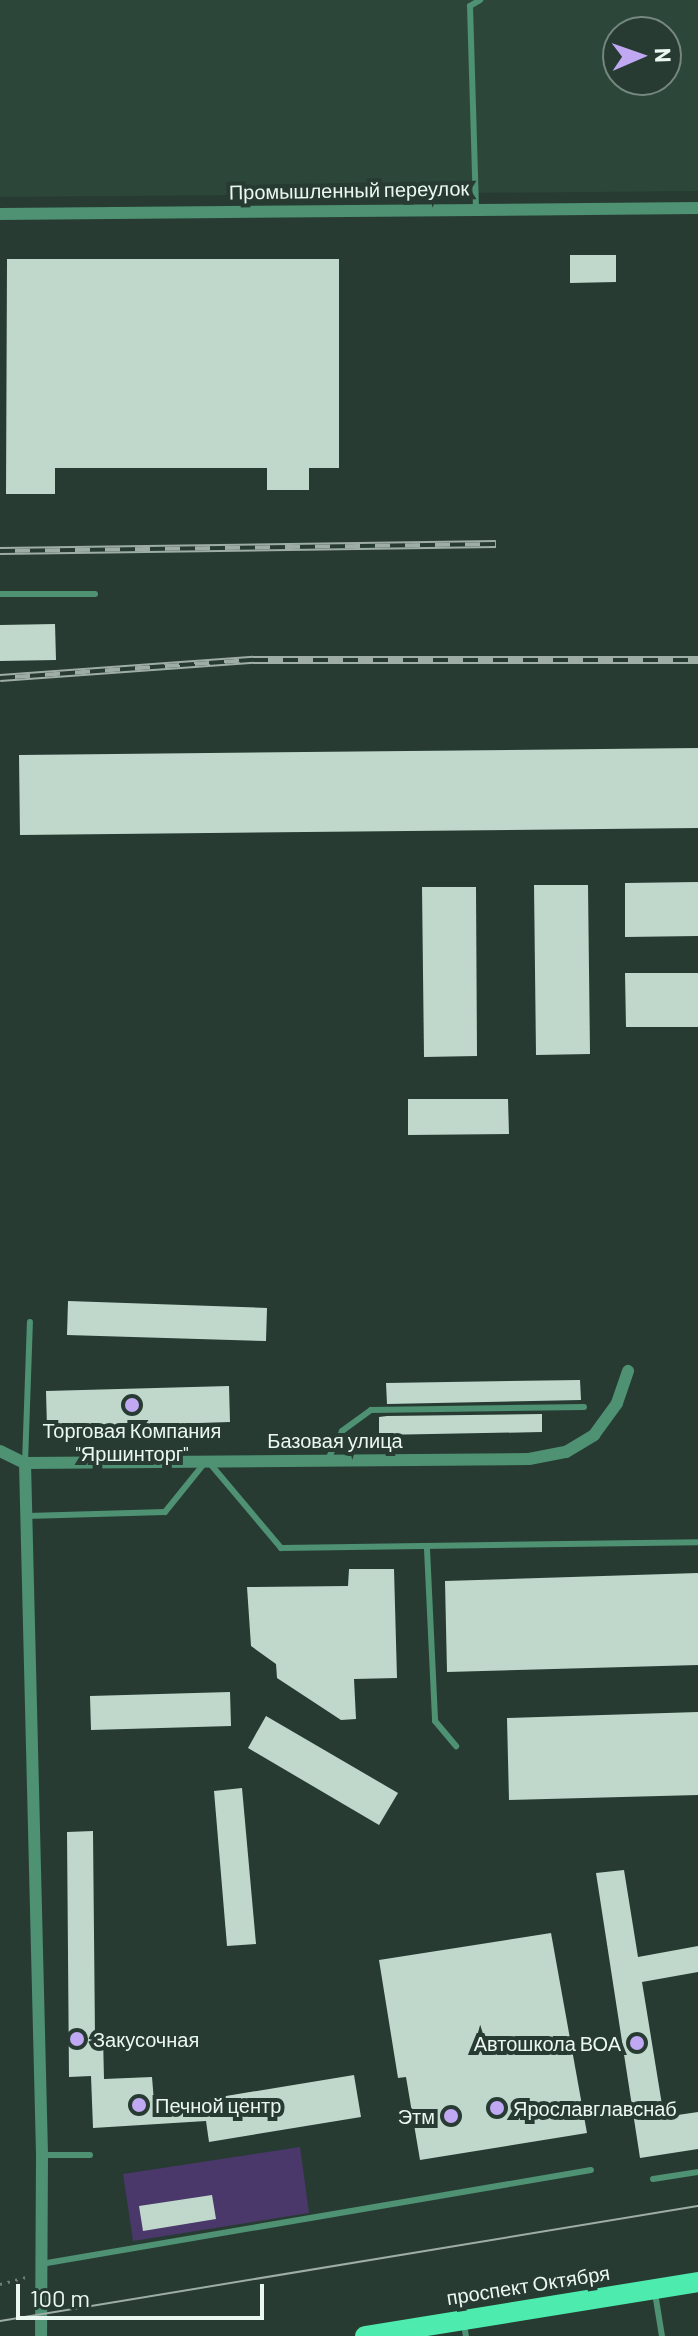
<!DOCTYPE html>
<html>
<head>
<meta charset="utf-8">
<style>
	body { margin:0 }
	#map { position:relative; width:698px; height:2336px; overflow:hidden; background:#273b32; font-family:Barlow,sans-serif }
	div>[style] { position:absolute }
	.built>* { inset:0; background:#2c473a }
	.green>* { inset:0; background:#493869 }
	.building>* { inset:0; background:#c0d8cc }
	.path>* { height:3px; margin-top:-1.5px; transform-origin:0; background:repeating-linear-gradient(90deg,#6c7e75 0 2px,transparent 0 8px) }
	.lane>* { height:6px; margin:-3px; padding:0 3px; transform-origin:3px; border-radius:3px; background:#4e9173 }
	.street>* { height:12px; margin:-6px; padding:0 6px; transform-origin:6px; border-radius:6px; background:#4e9173 }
	.primary>* { height:20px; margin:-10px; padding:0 10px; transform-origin:10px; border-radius:10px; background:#4eebae }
	.tram>* { height:2px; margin:-1px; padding:0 1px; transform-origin:1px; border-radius:1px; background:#9eada6 }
	.rail>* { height:8px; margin-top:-4px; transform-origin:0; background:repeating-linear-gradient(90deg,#273b32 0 15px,#9eada6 0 30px); box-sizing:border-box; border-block:2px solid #9eada6 }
	.dots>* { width:22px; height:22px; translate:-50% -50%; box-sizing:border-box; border:4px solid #273b32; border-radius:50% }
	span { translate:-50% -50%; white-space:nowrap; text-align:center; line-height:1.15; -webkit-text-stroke:8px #273b32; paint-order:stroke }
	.street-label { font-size:20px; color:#ebf8f1 }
	.poi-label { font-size:20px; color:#ebf8f1 }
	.left { translate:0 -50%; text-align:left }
	.right { translate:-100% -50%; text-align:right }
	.north { position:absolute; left:602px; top:16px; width:80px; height:80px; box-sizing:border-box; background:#273b32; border:2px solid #75877e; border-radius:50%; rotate:88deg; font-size:22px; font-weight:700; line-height:32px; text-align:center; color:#ebf8f1 }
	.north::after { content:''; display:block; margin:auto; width:28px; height:36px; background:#c1a8f3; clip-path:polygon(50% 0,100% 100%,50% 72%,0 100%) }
	.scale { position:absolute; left:16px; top:2284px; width:248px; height:36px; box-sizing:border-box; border:4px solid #ebf8f1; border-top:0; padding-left:10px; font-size:24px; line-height:28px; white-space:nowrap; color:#ebf8f1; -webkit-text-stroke:6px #273b32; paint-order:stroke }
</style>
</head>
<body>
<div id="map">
	<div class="built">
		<div style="clip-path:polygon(evenodd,0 0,698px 0,698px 191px,0 197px,0 0,618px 32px,666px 32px,666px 80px,618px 80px,618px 32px)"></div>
	</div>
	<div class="green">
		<div style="clip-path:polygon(300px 2147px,309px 2213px,133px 2241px,123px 2174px)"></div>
	</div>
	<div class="building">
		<div style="clip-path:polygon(570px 255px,616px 255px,616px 282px,570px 283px)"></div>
		<div style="clip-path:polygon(7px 259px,339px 259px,339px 468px,309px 468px,309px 490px,267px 490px,267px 468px,55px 468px,55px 494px,6px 494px)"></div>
		<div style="clip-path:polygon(55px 624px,56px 660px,0 661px,0 625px)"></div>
		<div style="clip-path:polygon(698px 748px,698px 828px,20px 835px,19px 755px)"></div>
		<div style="clip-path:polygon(698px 882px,698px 936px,625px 937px,625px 883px)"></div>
		<div style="clip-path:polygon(534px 885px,588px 885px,590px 1054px,536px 1055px)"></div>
		<div style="clip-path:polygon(422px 887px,476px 887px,477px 1056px,424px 1057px)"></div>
		<div style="clip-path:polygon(625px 973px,698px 973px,698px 1027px,626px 1027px)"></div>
		<div style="clip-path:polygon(408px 1099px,508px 1099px,509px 1134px,408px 1135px)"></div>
		<div style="clip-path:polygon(68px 1301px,267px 1308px,266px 1341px,67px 1335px)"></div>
		<div style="clip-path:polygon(580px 1380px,581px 1400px,387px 1404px,386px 1383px)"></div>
		<div style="clip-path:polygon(229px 1386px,230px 1422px,47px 1428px,46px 1391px)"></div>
		<div style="clip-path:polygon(542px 1414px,542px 1432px,379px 1435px,379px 1417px,387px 1416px)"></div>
		<div style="clip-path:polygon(349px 1569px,394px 1569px,397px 1678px,354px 1679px,356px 1719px,341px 1720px,277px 1678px,276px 1664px,251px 1646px,247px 1587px,348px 1586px)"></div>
		<div style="clip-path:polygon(698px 1573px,698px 1665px,447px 1672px,445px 1581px)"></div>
		<div style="clip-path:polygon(230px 1692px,231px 1726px,91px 1730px,90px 1696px)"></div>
		<div style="clip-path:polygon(698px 1712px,698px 1795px,509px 1800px,507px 1718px)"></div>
		<div style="clip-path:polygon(266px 1716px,398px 1793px,379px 1825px,248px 1748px)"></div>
		<div style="clip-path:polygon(242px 1788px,256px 1944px,227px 1946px,214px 1791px)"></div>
		<div style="clip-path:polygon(93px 1831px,95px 2036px,103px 2036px,104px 2079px,152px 2077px,154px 2102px,202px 2100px,354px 2075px,361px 2117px,209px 2142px,206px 2121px,93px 2128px,91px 2076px,69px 2077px,67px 1832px)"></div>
		<div style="clip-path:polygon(624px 1870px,638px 1957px,698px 1946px,698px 1972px,642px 1982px,664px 2117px,698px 2112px,698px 2149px,640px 2158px,596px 1873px)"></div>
		<div style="clip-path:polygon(551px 1933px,587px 2133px,420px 2160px,406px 2077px,398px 2078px,379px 1960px)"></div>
		<div style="clip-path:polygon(212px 2195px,216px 2219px,143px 2231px,139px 2206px)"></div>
	</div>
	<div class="path">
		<div style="left:0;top:2284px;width:28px;rotate:-15deg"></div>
	</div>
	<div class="lane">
		<div style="left:476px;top:208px;width:202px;rotate:-91.7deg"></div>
		<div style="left:470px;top:6px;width:12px;rotate:-31deg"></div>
		<div style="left:0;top:594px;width:95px"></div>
		<div style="left:328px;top:1459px;width:31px;rotate:-63deg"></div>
		<div style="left:342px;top:1431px;width:36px;rotate:-36deg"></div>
		<div style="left:371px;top:1410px;width:213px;rotate:-0.8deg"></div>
		<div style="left:25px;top:1463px;width:141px;rotate:-88deg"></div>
		<div style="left:27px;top:1516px;width:138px;rotate:-1.7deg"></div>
		<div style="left:165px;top:1512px;width:67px;rotate:-51.1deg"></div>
		<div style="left:207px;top:1460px;width:115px;rotate:49.9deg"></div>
		<div style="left:281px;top:1548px;width:417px;rotate:-0.8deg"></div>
		<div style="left:427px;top:1549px;width:172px;rotate:87.3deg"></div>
		<div style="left:435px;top:1721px;width:33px;rotate:50deg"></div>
		<div style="left:42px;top:2155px;width:48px"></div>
		<div style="left:653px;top:2179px;width:46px;rotate:-8.8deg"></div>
		<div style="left:41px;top:2264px;width:558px;rotate:-9.7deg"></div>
		<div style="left:655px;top:2293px;width:44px;rotate:80.8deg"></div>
		<div style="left:464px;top:2324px;width:12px;rotate:81deg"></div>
	</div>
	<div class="street">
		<div style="left:0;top:214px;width:698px;rotate:-0.49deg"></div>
		<div style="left:0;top:1451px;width:28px;rotate:26deg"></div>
		<div style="left:25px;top:1463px;width:504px;rotate:-0.45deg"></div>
		<div style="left:529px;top:1459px;width:38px;rotate:-11deg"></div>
		<div style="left:566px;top:1452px;width:33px;rotate:-31deg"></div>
		<div style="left:594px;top:1435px;width:39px;rotate:-54deg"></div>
		<div style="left:617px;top:1403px;width:34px;rotate:-71deg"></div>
		<div style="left:25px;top:1463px;width:692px;rotate:88.59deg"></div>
		<div style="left:42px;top:2155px;width:181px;rotate:90.3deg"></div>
	</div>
	<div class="primary">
		<div style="left:365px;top:2336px;width:337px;rotate:-9.2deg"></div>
	</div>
	<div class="tram">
		<div style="left:0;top:2321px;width:707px;rotate:-9.36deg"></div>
	</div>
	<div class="rail">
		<div style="left:0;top:551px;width:496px;rotate:-0.8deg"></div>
		<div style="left:0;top:678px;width:254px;rotate:-4.1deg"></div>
		<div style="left:253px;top:660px;width:445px"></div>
	</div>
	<div class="dots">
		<div style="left:132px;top:1405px;background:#c1a8f3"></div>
		<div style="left:77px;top:2039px;background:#c1a8f3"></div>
		<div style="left:637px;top:2043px;background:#c1a8f3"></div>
		<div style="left:139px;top:2105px;background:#c1a8f3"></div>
		<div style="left:497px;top:2108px;background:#c1a8f3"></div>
		<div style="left:451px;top:2116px;background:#c1a8f3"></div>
	</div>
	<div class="street-label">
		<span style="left:349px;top:190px;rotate:-1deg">Промышленный переулок</span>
		<span style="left:335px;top:1440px">Базовая улица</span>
		<span style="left:528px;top:2285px;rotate:-9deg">проспект Октября</span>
	</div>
	<div class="poi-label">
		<span style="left:132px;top:1442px">Торговая Компания<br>"Яршинторг"</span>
		<span class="left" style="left:93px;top:2039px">Закусочная</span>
		<span class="right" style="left:621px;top:2043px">Автошкола ВОА</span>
		<span class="left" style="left:155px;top:2105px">Печной центр</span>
		<span class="left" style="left:513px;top:2108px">Ярославглавснаб</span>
		<span class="right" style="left:435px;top:2116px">Этм</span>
	</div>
	<div class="north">N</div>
	<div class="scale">100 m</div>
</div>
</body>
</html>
